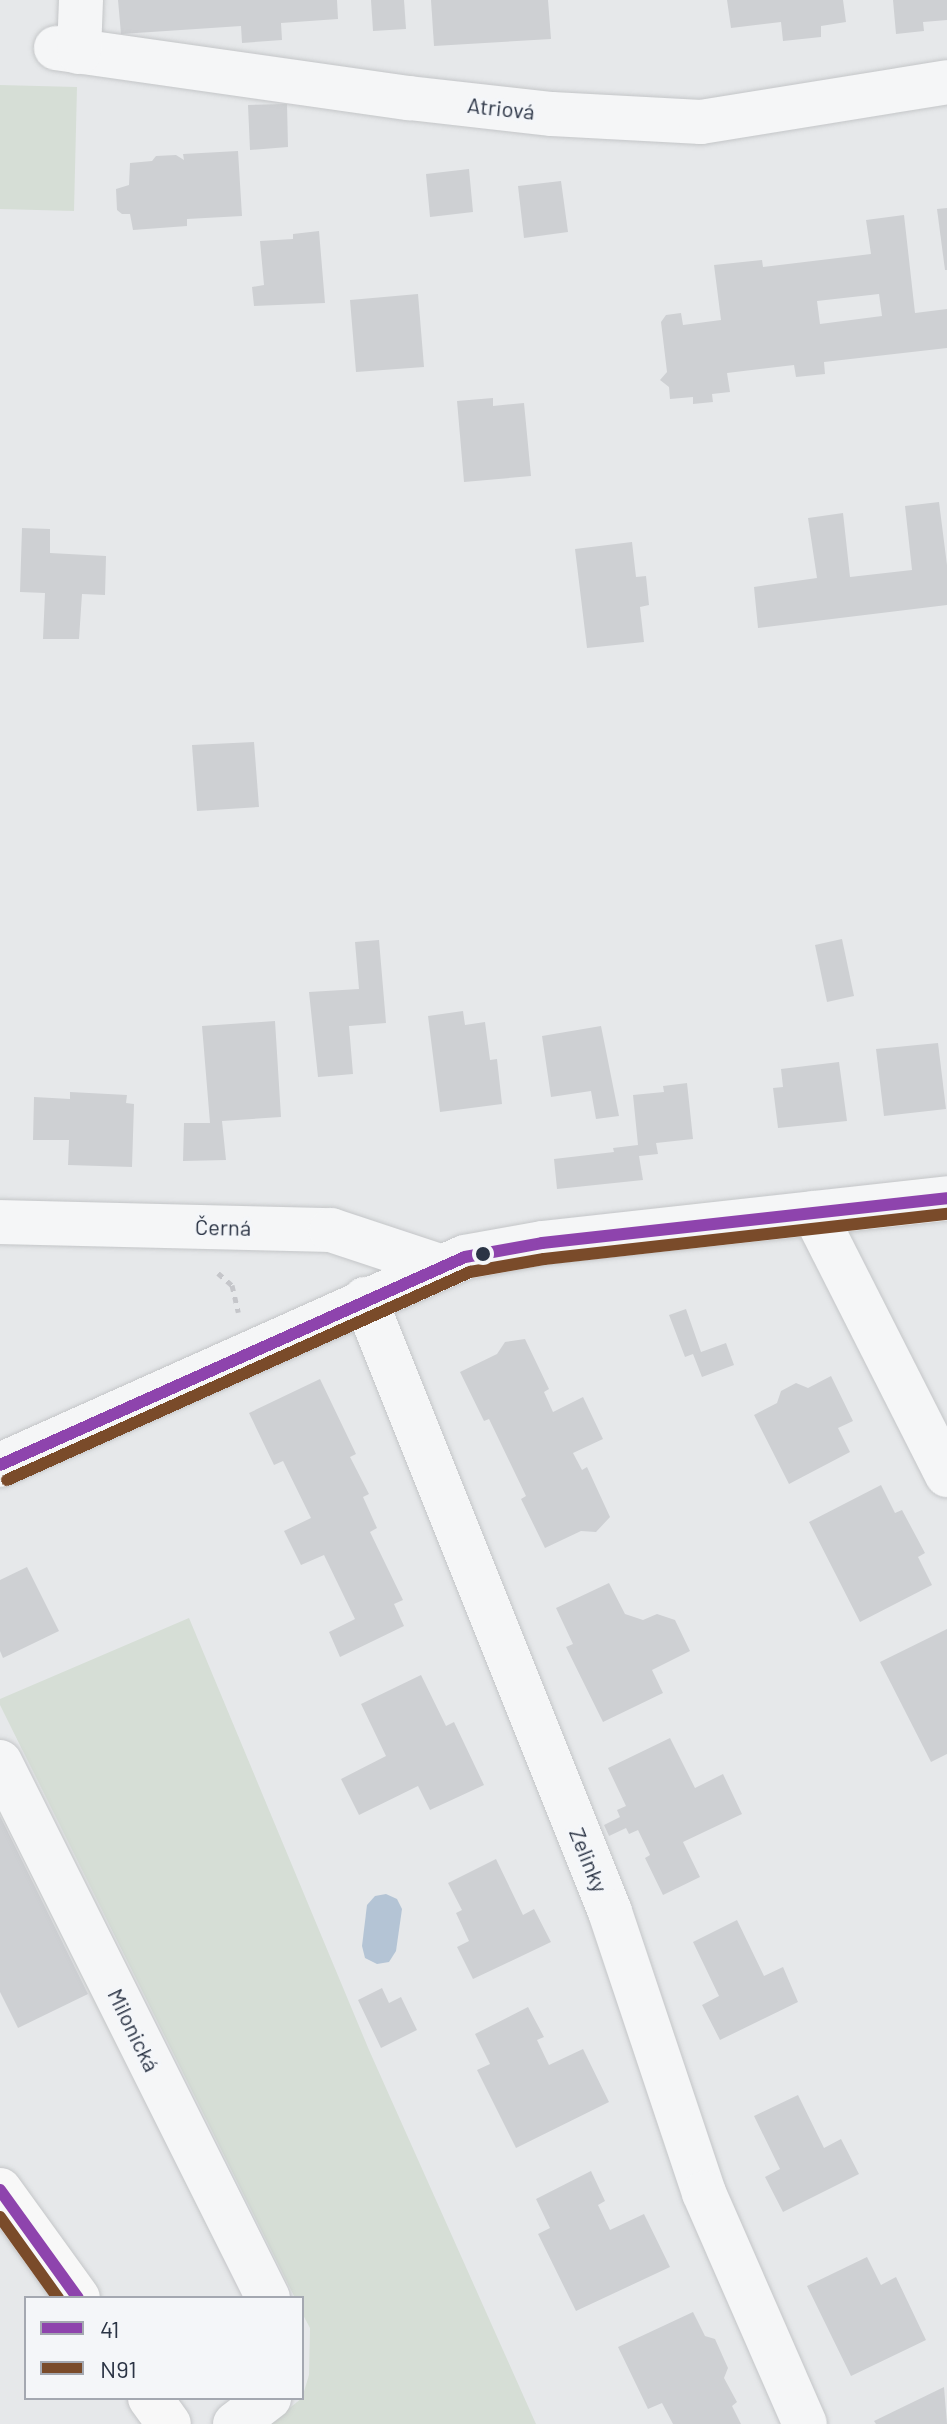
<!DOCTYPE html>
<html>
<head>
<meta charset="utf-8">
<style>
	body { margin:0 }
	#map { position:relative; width:947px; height:2424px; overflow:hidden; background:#e6e8ea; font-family:Barlow,sans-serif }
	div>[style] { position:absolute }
	.green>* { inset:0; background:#d6ded6 }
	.water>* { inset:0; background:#b4c4d5 }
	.building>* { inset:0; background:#ced0d3 }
	.path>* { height:5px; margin-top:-2.5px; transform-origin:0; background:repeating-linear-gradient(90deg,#c5c6ca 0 6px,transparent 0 12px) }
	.roads { filter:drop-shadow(0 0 2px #c4c6c8) drop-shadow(0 0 2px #c4c6c8) }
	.street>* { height:44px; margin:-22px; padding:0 22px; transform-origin:22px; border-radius:22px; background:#f5f6f7 }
	.secondary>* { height:44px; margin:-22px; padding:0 22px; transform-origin:22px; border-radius:22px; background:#f8f8f8 }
	.bus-1>* { height:12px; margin:-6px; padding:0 6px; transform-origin:6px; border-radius:6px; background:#8e44ad }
	.bus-2>* { height:12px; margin:-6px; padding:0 6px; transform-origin:6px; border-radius:6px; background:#7a4b2a }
	.dots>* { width:22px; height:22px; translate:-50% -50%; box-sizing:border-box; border:4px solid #f4f6f9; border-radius:50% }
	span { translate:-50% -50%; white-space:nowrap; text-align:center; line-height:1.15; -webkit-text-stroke:7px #f4f6f9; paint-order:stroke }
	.street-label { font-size:22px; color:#2b3445 }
	.legend { position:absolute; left:24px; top:2296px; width:280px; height:104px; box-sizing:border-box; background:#f4f6f9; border:2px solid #a4a8b1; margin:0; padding:10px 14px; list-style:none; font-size:24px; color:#2b3445 }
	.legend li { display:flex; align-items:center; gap:16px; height:40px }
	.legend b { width:40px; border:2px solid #a4a8b1 }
</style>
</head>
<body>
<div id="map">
	<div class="green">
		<div style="clip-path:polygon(0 85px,77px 87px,74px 211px,0 209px)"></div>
		<div style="clip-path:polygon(189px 1618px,369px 2050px,536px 2424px,270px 2424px,302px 2398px,309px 2375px,310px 2328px,302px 2313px,302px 2298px,295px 2298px,0 1705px,0 1699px)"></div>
	</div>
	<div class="water">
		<div style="clip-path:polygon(386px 1894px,397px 1899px,402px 1909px,396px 1951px,389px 1962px,377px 1964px,365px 1958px,362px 1946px,367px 1905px,375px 1896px)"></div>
	</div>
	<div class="building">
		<div style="clip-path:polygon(118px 0,337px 0,338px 19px,281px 23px,282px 40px,242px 43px,241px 26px,121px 34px)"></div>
		<div style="clip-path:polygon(371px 0,404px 0,406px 29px,373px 31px)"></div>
		<div style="clip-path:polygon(431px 0,548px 0,551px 39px,434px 46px)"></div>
		<div style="clip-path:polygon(727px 0,843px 0,846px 22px,821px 26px,821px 37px,783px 41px,781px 22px,731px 28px)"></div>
		<div style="clip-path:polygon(893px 0,947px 0,947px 20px,923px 22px,924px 31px,896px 34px)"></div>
		<div style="clip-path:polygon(287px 104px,288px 147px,250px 150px,248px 105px)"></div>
		<div style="clip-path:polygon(238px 151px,242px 216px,187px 219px,187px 226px,133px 230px,130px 214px,122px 214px,117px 210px,116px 189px,129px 185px,130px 163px,152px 161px,156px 156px,176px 155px,184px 160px,183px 154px)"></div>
		<div style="clip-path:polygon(469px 169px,473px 212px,430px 217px,426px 174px)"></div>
		<div style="clip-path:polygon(561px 181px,568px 232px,524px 238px,518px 186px)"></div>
		<div style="clip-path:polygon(947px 208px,947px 270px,945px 270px,937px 209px)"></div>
		<div style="clip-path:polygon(evenodd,904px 215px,915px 313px,947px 309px,947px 348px,824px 362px,825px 374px,796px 377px,794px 365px,727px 373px,730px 392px,712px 394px,713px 402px,693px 404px,693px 397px,670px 399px,669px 387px,660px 380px,667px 372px,661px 322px,666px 315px,681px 313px,683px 325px,721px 320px,714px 265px,762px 260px,763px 267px,871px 254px,866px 220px,904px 215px,879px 294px,882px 316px,820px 324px,817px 301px,879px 294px)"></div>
		<div style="clip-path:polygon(319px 231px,325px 303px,254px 306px,252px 287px,264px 285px,260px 241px,293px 239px,293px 234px)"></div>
		<div style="clip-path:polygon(418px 294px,424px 367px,356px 372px,350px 300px)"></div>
		<div style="clip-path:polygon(493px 398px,493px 406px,524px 403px,531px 476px,464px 482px,457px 401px)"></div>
		<div style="clip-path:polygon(939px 502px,947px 565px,947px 605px,758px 628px,754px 587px,817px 578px,808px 518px,843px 513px,850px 577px,912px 570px,905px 506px)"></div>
		<div style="clip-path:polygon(22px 528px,50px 529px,50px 553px,106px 556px,105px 595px,82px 594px,79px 639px,43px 639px,45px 593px,20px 592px)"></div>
		<div style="clip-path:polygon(632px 542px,636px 577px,646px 576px,649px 605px,640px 607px,644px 642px,587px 648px,575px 549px)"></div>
		<div style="clip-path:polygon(254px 742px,259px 807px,197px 811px,192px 745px)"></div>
		<div style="clip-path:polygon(842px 939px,854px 996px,827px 1002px,815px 945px)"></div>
		<div style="clip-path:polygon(379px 940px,386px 1023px,349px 1026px,353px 1074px,318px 1077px,309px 992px,359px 989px,355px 942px)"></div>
		<div style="clip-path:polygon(463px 1011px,465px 1025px,485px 1022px,490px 1060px,497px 1059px,502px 1104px,440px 1112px,428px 1016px)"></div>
		<div style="clip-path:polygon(275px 1021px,281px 1117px,222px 1121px,226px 1160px,183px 1161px,184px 1123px,210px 1123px,202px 1026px)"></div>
		<div style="clip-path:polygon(601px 1026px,619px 1116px,596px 1119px,591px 1091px,551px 1097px,542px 1036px)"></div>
		<div style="clip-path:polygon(938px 1043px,946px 1109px,884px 1116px,876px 1049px)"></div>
		<div style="clip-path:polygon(839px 1062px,847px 1121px,778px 1128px,773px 1088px,783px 1087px,781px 1069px)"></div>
		<div style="clip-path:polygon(687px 1083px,693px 1139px,656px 1143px,658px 1154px,639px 1156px,643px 1180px,557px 1189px,554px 1159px,614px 1152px,613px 1148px,638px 1145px,633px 1095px,664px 1092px,663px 1086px)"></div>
		<div style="clip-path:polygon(70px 1092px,127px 1095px,126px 1103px,134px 1104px,132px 1167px,68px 1165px,69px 1140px,33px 1140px,34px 1097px,70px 1099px)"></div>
		<div style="clip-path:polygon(686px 1309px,701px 1352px,726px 1343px,734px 1365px,702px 1377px,693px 1354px,685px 1357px,669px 1315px)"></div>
		<div style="clip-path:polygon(525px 1339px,549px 1389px,544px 1392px,553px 1412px,583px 1397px,603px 1439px,573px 1453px,582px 1470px,587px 1467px,610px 1517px,596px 1532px,581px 1531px,545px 1548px,521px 1499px,526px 1496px,489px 1419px,484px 1421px,460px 1372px,497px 1354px,505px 1342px)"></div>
		<div style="clip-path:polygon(831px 1376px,853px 1421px,838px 1428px,850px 1452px,789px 1484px,754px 1415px,777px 1403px,781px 1391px,796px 1383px,808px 1388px)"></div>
		<div style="clip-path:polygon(320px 1379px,356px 1454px,350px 1457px,369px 1494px,363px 1497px,377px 1528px,370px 1532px,403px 1600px,394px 1604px,404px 1626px,340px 1657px,329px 1632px,355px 1619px,324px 1555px,301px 1565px,284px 1531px,311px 1518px,283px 1461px,274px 1465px,249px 1413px)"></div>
		<div style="clip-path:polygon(881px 1485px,895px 1513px,902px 1510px,925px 1553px,918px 1557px,932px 1585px,860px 1622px,809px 1522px)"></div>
		<div style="clip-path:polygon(27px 1567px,59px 1631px,3px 1658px,0 1651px,0 1580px)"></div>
		<div style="clip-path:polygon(609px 1583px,625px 1614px,643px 1620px,657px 1614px,675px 1620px,690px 1651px,652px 1670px,663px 1693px,603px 1722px,566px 1647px,573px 1644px,556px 1608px)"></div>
		<div style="clip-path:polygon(947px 1629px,947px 1754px,931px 1762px,880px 1662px)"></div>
		<div style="clip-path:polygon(421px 1675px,446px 1726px,454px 1722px,484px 1785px,430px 1810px,418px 1786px,359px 1815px,341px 1779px,386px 1756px,361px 1704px)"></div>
		<div style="clip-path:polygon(670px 1738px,695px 1788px,723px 1774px,742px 1814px,683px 1842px,700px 1877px,663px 1895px,645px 1858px,650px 1855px,638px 1830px,629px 1834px,626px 1828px,609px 1836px,604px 1825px,620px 1817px,617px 1810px,626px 1806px,608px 1768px)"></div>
		<div style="clip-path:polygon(0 1816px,88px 1994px,18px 2028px,0 1992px)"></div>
		<div style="clip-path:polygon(496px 1859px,523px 1915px,534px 1909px,551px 1942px,473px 1979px,457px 1947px,469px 1941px,456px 1913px,462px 1910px,448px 1883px)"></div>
		<div style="clip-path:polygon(737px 1920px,764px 1976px,783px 1967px,798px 2002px,720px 2040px,702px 2005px,719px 1996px,693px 1942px)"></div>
		<div style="clip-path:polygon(382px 1988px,389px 2003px,401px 1997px,417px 2030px,381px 2048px,358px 2000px)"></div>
		<div style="clip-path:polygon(528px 2007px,544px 2037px,537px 2040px,549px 2065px,583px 2049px,609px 2102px,516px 2148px,477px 2070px,490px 2064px,475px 2034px)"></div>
		<div style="clip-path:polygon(798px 2095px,824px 2148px,841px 2139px,859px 2174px,783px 2212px,765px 2177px,780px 2169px,754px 2116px)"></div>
		<div style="clip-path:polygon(591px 2171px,605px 2201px,598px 2205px,610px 2230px,644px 2214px,670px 2267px,576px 2311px,538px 2234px,550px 2228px,536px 2199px)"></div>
		<div style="clip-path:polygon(867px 2257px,881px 2285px,896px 2277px,926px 2340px,851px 2376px,807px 2286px)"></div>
		<div style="clip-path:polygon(693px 2312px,705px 2336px,715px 2339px,728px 2368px,724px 2378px,737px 2402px,732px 2406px,741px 2424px,673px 2424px,662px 2403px,648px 2409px,618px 2347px)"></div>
		<div style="clip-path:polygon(944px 2387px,947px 2424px,876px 2424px,874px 2421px)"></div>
	</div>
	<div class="path">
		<div style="left:218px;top:1273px;width:18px;rotate:41deg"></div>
		<div style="left:232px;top:1285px;width:28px;rotate:77deg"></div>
	</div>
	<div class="roads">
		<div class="street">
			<div style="left:56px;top:48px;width:357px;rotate:8.1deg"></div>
			<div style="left:409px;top:98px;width:144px;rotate:6.4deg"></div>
			<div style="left:552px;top:114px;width:149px;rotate:3.1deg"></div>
			<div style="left:701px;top:122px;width:249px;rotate:-9.2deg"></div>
			<div style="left:79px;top:52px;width:52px;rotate:-87.8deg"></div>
			<div style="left:814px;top:1213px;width:294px;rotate:63.1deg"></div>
			<div style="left:0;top:1222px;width:331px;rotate:1.4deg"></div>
			<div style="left:331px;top:1230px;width:115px;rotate:18.3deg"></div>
			<div style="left:365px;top:1299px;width:660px;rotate:68.21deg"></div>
			<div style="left:610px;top:1912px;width:296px;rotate:71.5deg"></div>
			<div style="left:704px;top:2193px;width:252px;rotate:66.4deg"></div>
			<div style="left:0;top:1465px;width:509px;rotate:-24.1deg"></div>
			<div style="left:465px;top:1257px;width:78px;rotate:-10.3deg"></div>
			<div style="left:542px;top:1243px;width:407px;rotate:-6.3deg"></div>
			<div style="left:0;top:1762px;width:599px;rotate:63.43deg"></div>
			<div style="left:235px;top:2424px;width:43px;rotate:-37.4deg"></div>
		</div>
		<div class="secondary">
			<div style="left:0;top:2190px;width:133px;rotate:54.2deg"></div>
			<div style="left:150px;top:2398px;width:32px;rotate:54deg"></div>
		</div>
	</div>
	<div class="bus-1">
		<div style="left:0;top:1465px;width:509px;rotate:-24.1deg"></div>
		<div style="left:465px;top:1257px;width:78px;rotate:-10.3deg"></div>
		<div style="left:542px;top:1243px;width:407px;rotate:-6.3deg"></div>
		<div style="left:0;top:2190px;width:133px;rotate:54.2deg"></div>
	</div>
	<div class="bus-2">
		<div style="left:7px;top:1480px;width:508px;rotate:-24.19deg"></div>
		<div style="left:470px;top:1272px;width:75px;rotate:-10deg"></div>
		<div style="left:544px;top:1259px;width:406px;rotate:-6.4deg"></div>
		<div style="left:0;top:2217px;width:100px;rotate:54.4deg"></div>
	</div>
	<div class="dots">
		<div style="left:483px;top:1254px;background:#2b3445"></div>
	</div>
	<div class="street-label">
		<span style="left:501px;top:108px;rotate:6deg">Atriová</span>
		<span style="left:223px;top:1227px;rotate:1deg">Černá</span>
		<span style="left:589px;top:1860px;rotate:68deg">Zelinky</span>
		<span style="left:134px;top:2030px;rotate:64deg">Milonická</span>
	</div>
	<ul class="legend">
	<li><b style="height:10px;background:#8e44ad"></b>41</li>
	<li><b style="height:10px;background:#7a4b2a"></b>N91</li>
	</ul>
</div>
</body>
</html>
